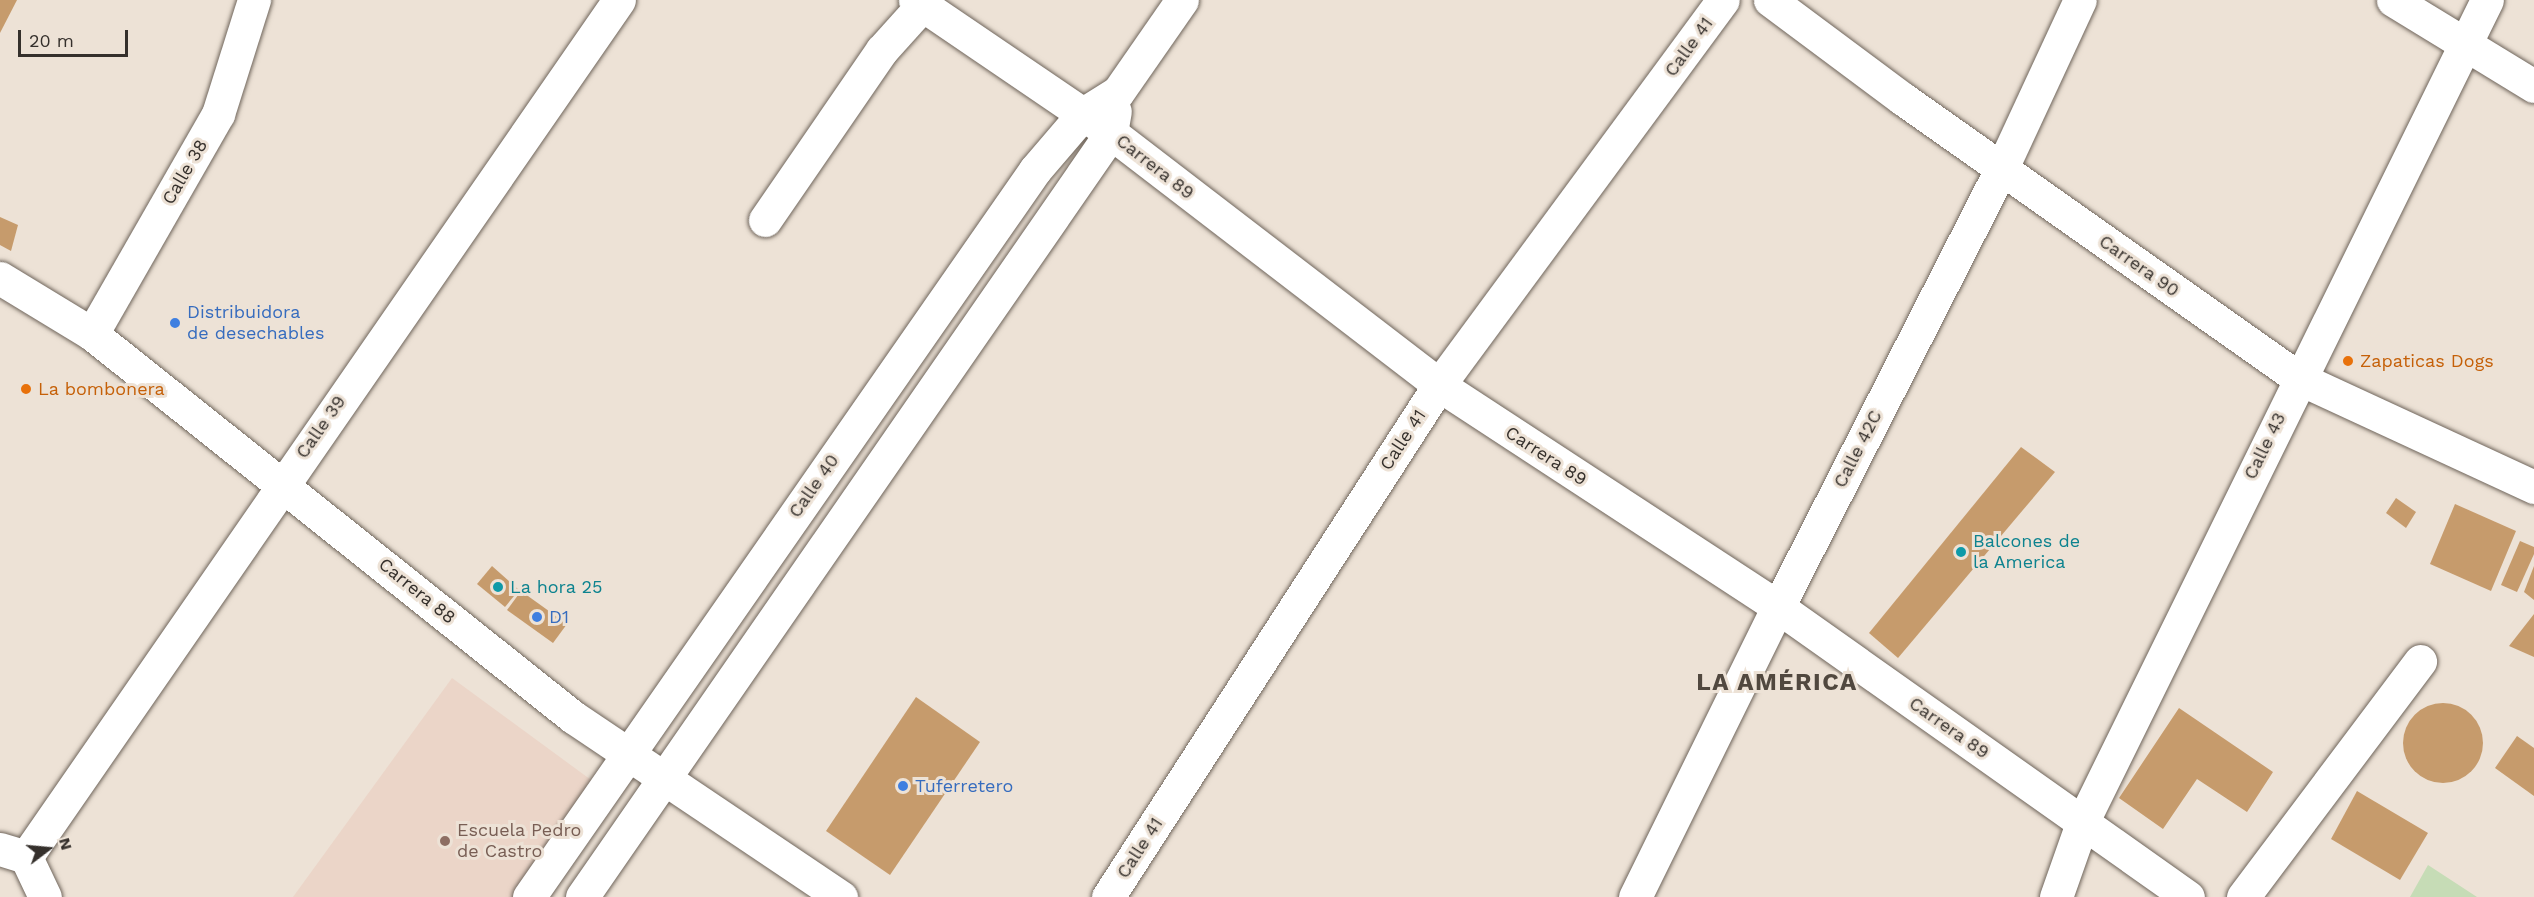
<!DOCTYPE html>
<html>
<head>
<meta charset="utf-8">
<style>
	body { margin:0 }
	#map { position:relative; width:2534px; height:897px; overflow:hidden; background:#ede2d6; font-family:"Work Sans",sans-serif }
	div>[style] { position:absolute }
	.education>* { inset:0; background:#ebd5c8 }
	.green>* { inset:0; background:#c6dcb6 }
	.building>* { inset:0; background:#c69b6c }
	.round { border-radius:50% }
	.roads { filter:drop-shadow(0 0 2px #6f655b) drop-shadow(0 0 2px #6f655b) }
	.minor>* { height:33px; margin:-16.5px; padding:0 16.5px; transform-origin:16.5px; border-radius:16.5px; background:#fff }
	.dots>* { width:16px; height:16px; translate:-50% -50%; box-sizing:border-box; border:3px solid #ede2d6; border-radius:50% }
	span { translate:-50% -50%; white-space:nowrap; text-align:center; line-height:1.15; -webkit-text-stroke:6px #ede2d6; paint-order:stroke }
	.street-label { font-size:18px; color:#35302c }
	.shop-label { font-size:18px; color:#366cbe }
	.left { translate:0 -50%; text-align:left }
	.food-label { font-size:18px; color:#c56008 }
	.culture-label { font-size:18px; color:#0d838f }
	.education-label { font-size:18px; color:#785e54 }
	.district-label { font-size:24px; color:#51483f; font-weight:700; letter-spacing:1.5px }
	.north { position:absolute; left:18px; top:819px; width:60px; height:60px; -webkit-text-stroke:4px #ede2d6; paint-order:stroke; rotate:74deg; font-size:16px; font-weight:700; line-height:24px; text-align:center; color:#35302c }
	.north::after { content:''; display:block; margin:auto; width:21px; height:27px; background:#35302c; clip-path:polygon(50% 0,100% 100%,50% 72%,0 100%) }
	.scale { position:absolute; left:18px; top:30px; width:110px; height:27px; box-sizing:border-box; border:3px solid #35302c; border-top:0; padding-left:8px; font-size:18px; line-height:21px; white-space:nowrap; color:#35302c; -webkit-text-stroke:4px #ede2d6; paint-order:stroke }
</style>
</head>
<body>
<div id="map">
	<div class="education">
		<div style="clip-path:polygon(452px 678px,598px 785px,517px 897px,293px 897px)"></div>
	</div>
	<div class="green">
		<div style="clip-path:polygon(2428px 865px,2477px 897px,2410px 897px)"></div>
	</div>
	<div class="building">
		<div style="clip-path:polygon(0 0,17px 0,0 33px)"></div>
		<div style="clip-path:polygon(0 217px,18px 225px,11px 251px,0 245px)"></div>
		<div style="clip-path:polygon(2021px 447px,2055px 472px,1898px 658px,1869px 633px)"></div>
		<div style="clip-path:polygon(2396px 498px,2416px 512px,2406px 528px,2386px 513px)"></div>
		<div style="clip-path:polygon(2455px 504px,2516px 531px,2491px 591px,2430px 564px)"></div>
		<div style="clip-path:polygon(2520px 541px,2534px 547px,2534px 554px,2517px 592px,2501px 585px)"></div>
		<div style="clip-path:polygon(492px 566px,519px 590px,505px 607px,477px 584px)"></div>
		<div style="clip-path:polygon(2534px 566px,2534px 600px,2524px 592px)"></div>
		<div style="clip-path:polygon(521px 591px,567px 624px,553px 643px,507px 610px)"></div>
		<div style="clip-path:polygon(2534px 614px,2534px 657px,2509px 646px)"></div>
		<div style="clip-path:polygon(916px 697px,980px 742px,890px 875px,826px 831px)"></div>
		<div class="round" style="left:2403px;top:703px;width:80px;height:80px"></div>
		<div style="clip-path:polygon(2179px 708px,2273px 772px,2247px 812px,2197px 779px,2163px 829px,2119px 798px)"></div>
		<div style="clip-path:polygon(2517px 736px,2534px 748px,2534px 796px,2495px 768px)"></div>
		<div style="clip-path:polygon(2357px 791px,2428px 833px,2400px 880px,2331px 839px)"></div>
	</div>
	<div class="roads">
		<div class="minor">
			<div style="left:915px;top:0;width:237px;rotate:34.2deg"></div>
			<div style="left:1111px;top:133px;width:414px;rotate:37.5deg"></div>
			<div style="left:1439px;top:385px;width:405px;rotate:33.2deg"></div>
			<div style="left:1778px;top:607px;width:502px;rotate:35.27deg"></div>
			<div style="left:1770px;top:0;width:166px;rotate:36.7deg"></div>
			<div style="left:1903px;top:99px;width:484px;rotate:35.2deg"></div>
			<div style="left:2298px;top:378px;width:260px;rotate:24.8deg"></div>
			<div style="left:2393px;top:0;width:165px;rotate:31.4deg"></div>
			<div style="left:765px;top:220px;width:206px;rotate:-55.5deg"></div>
			<div style="left:882px;top:50px;width:67px;rotate:-48deg"></div>
			<div style="left:0;top:278px;width:108px;rotate:31.3deg"></div>
			<div style="left:92px;top:334px;width:615px;rotate:38.53deg"></div>
			<div style="left:573px;top:717px;width:323px;rotate:33.9deg"></div>
			<div style="left:92px;top:334px;width:254px;rotate:-60.2deg"></div>
			<div style="left:218px;top:114px;width:120px;rotate:-72.5deg"></div>
			<div style="left:0;top:849px;width:27px;rotate:17deg"></div>
			<div style="left:26px;top:857px;width:44px;rotate:64.6deg"></div>
			<div style="left:26px;top:857px;width:1042px;rotate:-55.32deg"></div>
			<div style="left:529px;top:897px;width:886px;rotate:-55.16deg"></div>
			<div style="left:1035px;top:170px;width:74px;rotate:-49.4deg"></div>
			<div style="left:1083px;top:114px;width:41px;rotate:-32.2deg"></div>
			<div style="left:1118px;top:92px;width:112px;rotate:-55.2deg"></div>
			<div style="left:582px;top:897px;width:929px;rotate:-55.3deg"></div>
			<div style="left:1111px;top:133px;width:22px;rotate:-80deg"></div>
			<div style="left:1108px;top:897px;width:610px;rotate:-57.12deg"></div>
			<div style="left:1439px;top:385px;width:478px;rotate:-53.6deg"></div>
			<div style="left:1635px;top:897px;width:323px;rotate:-63.8deg"></div>
			<div style="left:1778px;top:607px;width:491px;rotate:-63deg"></div>
			<div style="left:2001px;top:170px;width:187px;rotate:-65.1deg"></div>
			<div style="left:2056px;top:897px;width:78px;rotate:-70.6deg"></div>
			<div style="left:2082px;top:823px;width:917px;rotate:-63.8deg"></div>
			<div style="left:2243px;top:897px;width:295px;rotate:-53.1deg"></div>
		</div>
	</div>
	<div class="dots">
		<div style="left:175px;top:323px;background:#3f7fe0"></div>
		<div style="left:2348px;top:361px;background:#e8710a"></div>
		<div style="left:26px;top:389px;background:#e8710a"></div>
		<div style="left:1961px;top:552px;background:#0f9aa8"></div>
		<div style="left:498px;top:587px;background:#0f9aa8"></div>
		<div style="left:537px;top:617px;background:#3f7fe0"></div>
		<div style="left:903px;top:786px;background:#3f7fe0"></div>
		<div style="left:445px;top:841px;background:#8d6e63"></div>
	</div>
	<div class="street-label">
		<span style="left:1689px;top:47px;rotate:-54deg">Calle 41</span>
		<span style="left:1155px;top:167px;rotate:38deg">Carrera 89</span>
		<span style="left:185px;top:172px;rotate:-60deg">Calle 38</span>
		<span style="left:2139px;top:266px;rotate:35deg">Carrera 90</span>
		<span style="left:321px;top:427px;rotate:-55deg">Calle 39</span>
		<span style="left:1403px;top:440px;rotate:-57deg">Calle 41</span>
		<span style="left:2265px;top:446px;rotate:-64deg">Calle 43</span>
		<span style="left:1858px;top:449px;rotate:-63deg">Calle 42C</span>
		<span style="left:1546px;top:456px;rotate:33deg">Carrera 89</span>
		<span style="left:814px;top:486px;rotate:-55deg">Calle 40</span>
		<span style="left:417px;top:591px;rotate:39deg">Carrera 88</span>
		<span style="left:1949px;top:728px;rotate:35deg">Carrera 89</span>
		<span style="left:1140px;top:848px;rotate:-57deg">Calle 41</span>
	</div>
	<div class="shop-label">
		<span class="left" style="left:187px;top:323px">Distribuidora<br>de desechables</span>
		<span class="left" style="left:549px;top:617px">D1</span>
		<span class="left" style="left:915px;top:786px">Tuferretero</span>
	</div>
	<div class="food-label">
		<span class="left" style="left:2360px;top:361px">Zapaticas Dogs</span>
		<span class="left" style="left:38px;top:389px">La bombonera</span>
	</div>
	<div class="culture-label">
		<span class="left" style="left:1973px;top:552px">Balcones de<br>la America</span>
		<span class="left" style="left:510px;top:587px">La hora 25</span>
	</div>
	<div class="education-label">
		<span class="left" style="left:457px;top:841px">Escuela Pedro<br>de Castro</span>
	</div>
	<div class="district-label">
		<span style="left:1777px;top:683px">LA AMÉRICA</span>
	</div>
	<div class="north">N</div>
	<div class="scale">20 m</div>
</div>
</body>
</html>
